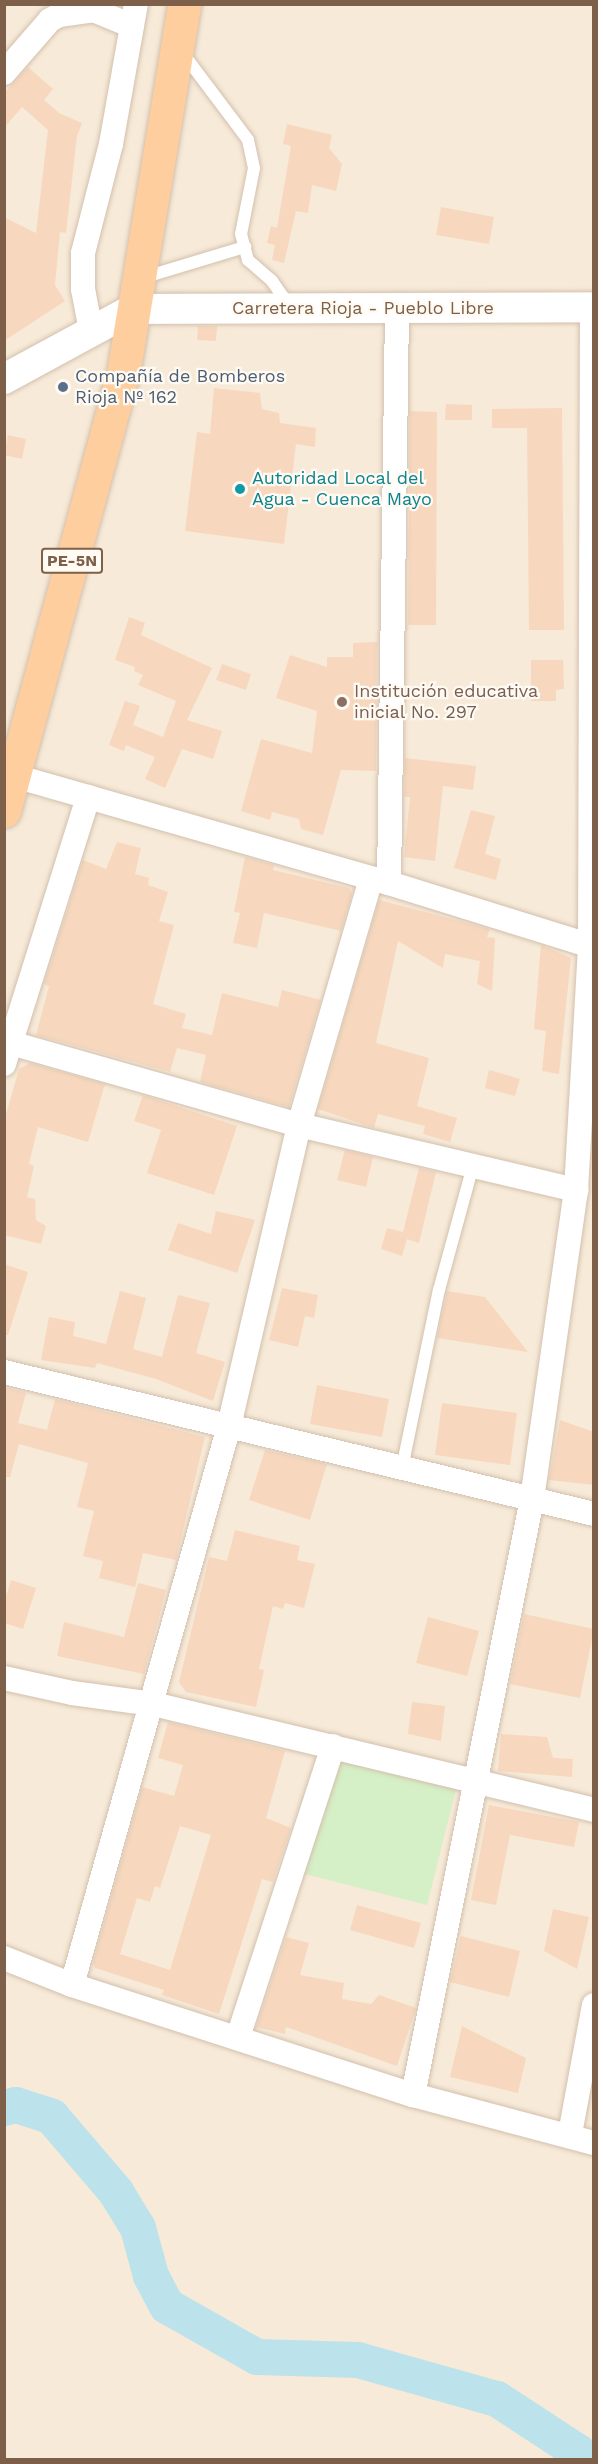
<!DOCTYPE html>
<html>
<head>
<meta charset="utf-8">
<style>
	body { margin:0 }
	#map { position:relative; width:598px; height:2464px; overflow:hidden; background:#fef8eb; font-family:"Work Sans",sans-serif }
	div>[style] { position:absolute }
	.residential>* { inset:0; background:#f7ead8 }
	.green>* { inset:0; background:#d5efc6 }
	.river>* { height:36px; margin:-18px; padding:0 18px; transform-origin:18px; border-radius:18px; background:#bce2eb }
	.building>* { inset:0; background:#f7d8bf }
	.roads { filter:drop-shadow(0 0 2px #d3c0ae) drop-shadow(0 0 2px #d3c0ae) }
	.service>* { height:12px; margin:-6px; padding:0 6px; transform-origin:6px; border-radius:6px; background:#fff }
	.minor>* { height:24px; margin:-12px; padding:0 12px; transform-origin:12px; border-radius:12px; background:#fff }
	.tertiary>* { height:30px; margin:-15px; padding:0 15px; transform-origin:15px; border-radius:15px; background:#fff }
	.trunk>* { height:33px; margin:-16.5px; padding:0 16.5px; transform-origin:16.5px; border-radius:16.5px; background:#fece9f }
	.dots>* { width:16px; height:16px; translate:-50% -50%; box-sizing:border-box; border:3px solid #fffbf3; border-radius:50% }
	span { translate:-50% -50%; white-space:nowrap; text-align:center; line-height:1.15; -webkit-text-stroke:4.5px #fffbf3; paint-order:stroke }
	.shield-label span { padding:2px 4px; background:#fffbf3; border:2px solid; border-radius:4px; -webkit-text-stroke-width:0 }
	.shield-label { font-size:16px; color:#7d5f4a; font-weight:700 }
	.street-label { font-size:18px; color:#7d5f4a }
	.service-label { font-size:18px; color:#4e5e75 }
	.left { translate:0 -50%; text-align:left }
	.culture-label { font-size:18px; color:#0d838f }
	.education-label { font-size:18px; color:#785e54 }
	.frame { position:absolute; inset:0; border:6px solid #7d5f4a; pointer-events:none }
</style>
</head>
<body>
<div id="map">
	<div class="residential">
		<div style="clip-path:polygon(5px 5px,593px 5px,593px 2459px,5px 2460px)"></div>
	</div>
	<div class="green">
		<div style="clip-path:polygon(331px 1754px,457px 1785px,427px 1905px,301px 1873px)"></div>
	</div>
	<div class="river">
		<div style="left:4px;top:2108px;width:12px;rotate:-14deg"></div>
		<div style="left:16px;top:2105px;width:38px;rotate:18deg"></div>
		<div style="left:52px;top:2117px;width:99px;rotate:49.5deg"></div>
		<div style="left:116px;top:2192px;width:42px;rotate:58.6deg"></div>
		<div style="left:138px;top:2228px;width:50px;rotate:74.8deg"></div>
		<div style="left:151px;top:2276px;width:34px;rotate:62deg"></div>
		<div style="left:167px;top:2306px;width:103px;rotate:29.5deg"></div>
		<div style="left:257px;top:2357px;width:101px;rotate:1.7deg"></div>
		<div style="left:358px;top:2360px;width:144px;rotate:15.7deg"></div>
		<div style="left:497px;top:2399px;width:97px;rotate:33.2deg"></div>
		<div style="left:578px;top:2452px;width:9px;rotate:58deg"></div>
	</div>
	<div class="building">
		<div style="clip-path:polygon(28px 67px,53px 89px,44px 100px,59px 113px,82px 123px,77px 136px,66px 233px,60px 232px,55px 285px,65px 301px,4px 341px,4px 217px,36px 233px,48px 130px,22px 107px,4px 128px,4px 93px)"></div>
		<div style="clip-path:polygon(287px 124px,332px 135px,329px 148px,342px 164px,336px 191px,312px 185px,308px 213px,296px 211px,284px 263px,272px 260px,275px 245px,267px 243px,271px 226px,277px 228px,291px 146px,283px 144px)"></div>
		<div style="clip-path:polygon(441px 207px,494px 217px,489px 244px,436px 235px)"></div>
		<div style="clip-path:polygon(198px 326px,217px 326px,216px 341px,197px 340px)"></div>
		<div style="clip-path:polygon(214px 388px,260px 393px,262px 409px,279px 413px,280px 423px,316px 428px,315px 447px,296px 444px,284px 544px,185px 531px,197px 432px,210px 434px)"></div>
		<div style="clip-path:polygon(446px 404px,472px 405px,472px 420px,445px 420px)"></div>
		<div style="clip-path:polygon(562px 408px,564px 630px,529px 630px,527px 428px,492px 428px,492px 409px)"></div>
		<div style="clip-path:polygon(410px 411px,437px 412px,436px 625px,408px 625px)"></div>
		<div style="clip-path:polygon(8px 435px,26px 439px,22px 459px,4px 455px)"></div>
		<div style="clip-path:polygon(129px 617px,145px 623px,141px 635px,212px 668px,187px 720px,222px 731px,213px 759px,182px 749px,165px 788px,145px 779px,155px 757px,126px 745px,124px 751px,109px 745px,125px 701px,140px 706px,133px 725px,163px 737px,176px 701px,138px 685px,143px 675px,134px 671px,135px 667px,115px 660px)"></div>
		<div style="clip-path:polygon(377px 642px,376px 771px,341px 770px,323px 835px,301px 829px,299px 819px,272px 812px,270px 820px,241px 811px,261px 739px,312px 753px,317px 711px,276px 698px,290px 655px,327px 667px,327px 657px,353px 657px,353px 643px)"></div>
		<div style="clip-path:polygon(531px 660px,563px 660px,564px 689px,556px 690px,556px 701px,531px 701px)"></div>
		<div style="clip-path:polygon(222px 664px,251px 674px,246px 690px,216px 680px)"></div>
		<div style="clip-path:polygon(405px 758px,476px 766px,473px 790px,443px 786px,435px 861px,404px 857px,410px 797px,404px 797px)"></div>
		<div style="clip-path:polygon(471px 810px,495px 816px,485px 854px,501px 859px,496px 880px,454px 868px)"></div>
		<div style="clip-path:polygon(117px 842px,141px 848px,135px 874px,149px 878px,148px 885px,168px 892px,159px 921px,174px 925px,153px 1004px,186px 1014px,182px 1028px,212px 1035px,222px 993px,278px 1007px,282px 990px,321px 1000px,289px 1107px,200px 1082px,206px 1055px,177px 1048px,170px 1072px,36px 1035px,49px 986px,44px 984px,83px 860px,106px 869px)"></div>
		<div style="clip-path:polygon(245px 857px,274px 865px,273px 870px,349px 888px,352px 894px,341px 931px,264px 913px,257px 948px,233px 943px,240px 913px,234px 912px)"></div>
		<div style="clip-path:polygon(379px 900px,490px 929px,487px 937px,495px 938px,492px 991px,477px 984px,480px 961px,445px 954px,443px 968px,398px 941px,376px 1043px,429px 1058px,417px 1106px,457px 1118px,450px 1142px,423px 1134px,425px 1126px,378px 1114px,374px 1128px,318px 1109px)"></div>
		<div style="clip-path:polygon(541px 945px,571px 958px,559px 1074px,542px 1071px,546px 1031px,534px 1029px)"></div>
		<div style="clip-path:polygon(30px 1063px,105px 1084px,88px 1142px,38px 1127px,29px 1164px,34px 1166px,27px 1197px,35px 1199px,36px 1220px,46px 1226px,41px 1244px,4px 1235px,4px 1121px,19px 1069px)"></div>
		<div style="clip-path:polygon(489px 1070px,520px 1079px,515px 1096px,485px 1088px)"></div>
		<div style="clip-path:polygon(143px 1095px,237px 1126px,214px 1195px,147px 1173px,161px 1130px,134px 1121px)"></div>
		<div style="clip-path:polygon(345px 1150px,373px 1157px,366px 1187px,337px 1180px)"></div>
		<div style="clip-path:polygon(419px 1168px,436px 1172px,419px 1243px,407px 1239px,402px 1256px,381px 1249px,387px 1228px,403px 1232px)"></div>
		<div style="clip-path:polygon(216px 1211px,255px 1220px,237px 1273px,168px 1250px,178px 1223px,211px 1234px)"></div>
		<div style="clip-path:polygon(4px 1264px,28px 1272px,8px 1335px,4px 1335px)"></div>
		<div style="clip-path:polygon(282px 1288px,318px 1295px,314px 1318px,305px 1316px,298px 1347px,269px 1340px)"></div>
		<div style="clip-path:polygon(120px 1291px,146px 1298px,133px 1349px,162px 1357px,178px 1295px,210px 1303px,196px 1353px,225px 1362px,213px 1401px,156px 1379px,97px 1363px,95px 1368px,41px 1360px,49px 1317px,75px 1322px,73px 1336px,106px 1344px)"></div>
		<div style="clip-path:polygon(447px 1291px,485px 1297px,528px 1352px,437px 1338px)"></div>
		<div style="clip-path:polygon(317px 1385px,389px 1399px,382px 1437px,310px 1424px)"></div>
		<div style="clip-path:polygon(4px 1387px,26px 1393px,18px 1423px,47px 1430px,55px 1399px,205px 1437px,176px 1560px,143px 1553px,135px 1587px,99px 1578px,103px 1561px,83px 1556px,94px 1511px,77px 1507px,88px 1463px,19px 1444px,10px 1477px,4px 1477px)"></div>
		<div style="clip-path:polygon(442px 1403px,517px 1413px,510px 1465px,435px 1455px)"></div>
		<div style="clip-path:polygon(560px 1420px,594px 1432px,594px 1485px,549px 1480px)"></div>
		<div style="clip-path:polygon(265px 1450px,327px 1464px,310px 1520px,249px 1500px)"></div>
		<div style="clip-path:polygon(235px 1530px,300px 1546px,297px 1560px,315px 1564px,304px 1608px,285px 1603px,283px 1609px,273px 1606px,259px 1669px,264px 1670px,256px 1707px,186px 1692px,179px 1682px,209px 1557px,227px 1561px)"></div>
		<div style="clip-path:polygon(11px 1580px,36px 1588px,23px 1629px,4px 1623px,4px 1603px)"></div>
		<div style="clip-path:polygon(138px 1583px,166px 1590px,144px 1674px,57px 1656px,64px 1622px,124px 1637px)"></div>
		<div style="clip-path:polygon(524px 1614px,594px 1629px,580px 1698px,510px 1684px)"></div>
		<div style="clip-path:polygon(428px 1617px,479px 1631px,467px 1676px,416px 1663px)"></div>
		<div style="clip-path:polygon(412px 1702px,445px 1706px,441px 1741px,408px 1734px)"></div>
		<div style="clip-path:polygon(evenodd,168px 1722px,285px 1751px,266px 1818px,291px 1828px,273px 1882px,262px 1879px,219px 2014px,162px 1995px,164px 1990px,95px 1968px,93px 1963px,142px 1787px,174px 1796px,183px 1765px,158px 1758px,168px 1722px,180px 1826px,211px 1835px,170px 1970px,120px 1954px,137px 1898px,150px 1902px,155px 1886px,160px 1888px,180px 1826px)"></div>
		<div style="clip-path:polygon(501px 1734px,547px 1737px,553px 1758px,573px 1759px,572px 1777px,498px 1771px)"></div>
		<div style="clip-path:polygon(489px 1805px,579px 1822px,574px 1847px,510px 1835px,496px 1905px,471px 1900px)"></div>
		<div style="clip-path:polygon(357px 1905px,421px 1923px,414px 1948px,350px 1930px)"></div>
		<div style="clip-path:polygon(553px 1909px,589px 1917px,577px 1969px,544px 1951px)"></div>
		<div style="clip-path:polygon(461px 1936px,520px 1951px,509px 1997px,450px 1982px)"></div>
		<div style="clip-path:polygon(286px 1937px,309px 1943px,300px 1975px,344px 1983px,342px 1999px,371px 2004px,379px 1995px,416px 2008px,397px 2066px,286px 2027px,285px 2034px,256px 2027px)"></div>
		<div style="clip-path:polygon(462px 2026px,526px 2058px,518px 2093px,450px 2077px)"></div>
	</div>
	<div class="roads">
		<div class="service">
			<div style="left:182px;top:52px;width:110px;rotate:53.1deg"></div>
			<div style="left:248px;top:140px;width:29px;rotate:78deg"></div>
			<div style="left:254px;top:168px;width:67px;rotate:101.1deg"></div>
			<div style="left:241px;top:234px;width:27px;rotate:75deg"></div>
			<div style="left:248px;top:260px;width:32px;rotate:41deg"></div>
			<div style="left:272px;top:281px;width:29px;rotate:55deg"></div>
			<div style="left:142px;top:278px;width:108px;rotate:-16.8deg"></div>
			<div style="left:402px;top:1468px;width:182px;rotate:-78.3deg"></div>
			<div style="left:439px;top:1290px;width:129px;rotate:-74.7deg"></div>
		</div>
		<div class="minor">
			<div style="left:4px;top:73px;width:70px;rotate:-49deg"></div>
			<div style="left:50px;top:20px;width:10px;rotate:-29deg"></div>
			<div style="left:59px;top:15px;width:34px;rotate:-8deg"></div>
			<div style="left:93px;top:10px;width:42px;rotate:22.3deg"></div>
			<div style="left:91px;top:331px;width:43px;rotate:-100.8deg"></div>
			<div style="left:83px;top:289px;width:36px;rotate:-90deg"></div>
			<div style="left:83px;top:253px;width:113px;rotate:-75.6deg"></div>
			<div style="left:111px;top:144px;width:142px;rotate:-79.9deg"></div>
			<div style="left:15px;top:776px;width:389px;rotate:16deg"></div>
			<div style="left:389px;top:883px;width:215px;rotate:17.3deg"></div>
			<div style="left:389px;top:883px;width:574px;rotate:-89.2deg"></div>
			<div style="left:4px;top:1041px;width:307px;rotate:15.9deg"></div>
			<div style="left:299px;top:1125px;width:285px;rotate:13.2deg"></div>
			<div style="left:4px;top:1064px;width:280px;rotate:-72.5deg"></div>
			<div style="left:4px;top:1372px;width:607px;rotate:13.53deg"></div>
			<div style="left:4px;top:1678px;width:70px;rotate:12.4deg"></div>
			<div style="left:72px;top:1693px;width:82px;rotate:7.7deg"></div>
			<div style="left:153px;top:1704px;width:454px;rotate:13.5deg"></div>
			<div style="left:4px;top:1958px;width:73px;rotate:21.7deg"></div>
			<div style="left:72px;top:1985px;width:358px;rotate:17.9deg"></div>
			<div style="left:413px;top:2095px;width:187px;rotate:14.9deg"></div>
			<div style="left:72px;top:1985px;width:581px;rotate:-74.31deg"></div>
			<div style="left:229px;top:1426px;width:309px;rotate:-76.9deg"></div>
			<div style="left:299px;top:1125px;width:257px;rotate:-73.7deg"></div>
			<div style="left:238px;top:2037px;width:306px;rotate:-71.9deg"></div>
			<div style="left:413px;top:2095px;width:608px;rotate:-78.71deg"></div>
			<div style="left:532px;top:1499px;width:312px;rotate:-81.9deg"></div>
			<div style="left:576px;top:1190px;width:244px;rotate:-86.7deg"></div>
			<div style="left:590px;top:946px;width:639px;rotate:-89.82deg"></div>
			<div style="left:570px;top:2134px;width:131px;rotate:-79.5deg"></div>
		</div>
		<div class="tertiary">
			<div style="left:4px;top:379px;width:147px;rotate:-28.5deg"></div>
			<div style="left:133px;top:309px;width:461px;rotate:-0.2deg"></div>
		</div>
		<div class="trunk">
			<div style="left:4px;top:811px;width:453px;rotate:-74.8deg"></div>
			<div style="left:123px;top:374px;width:375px;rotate:-80.6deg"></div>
		</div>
	</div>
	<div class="dots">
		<div style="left:63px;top:387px;background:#5c6f8a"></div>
		<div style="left:240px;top:489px;background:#0f9aa8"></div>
		<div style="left:342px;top:702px;background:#8d6e63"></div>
	</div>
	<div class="shield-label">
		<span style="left:72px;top:561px">PE-5N</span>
	</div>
	<div class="street-label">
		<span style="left:363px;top:308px">Carretera Rioja - Pueblo Libre</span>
	</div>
	<div class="service-label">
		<span class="left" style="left:75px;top:387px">Compañía de Bomberos<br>Rioja Nº 162</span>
	</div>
	<div class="culture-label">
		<span class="left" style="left:252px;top:489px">Autoridad Local del<br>Agua - Cuenca Mayo</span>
	</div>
	<div class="education-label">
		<span class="left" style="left:354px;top:702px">Institución educativa<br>inicial No. 297</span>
	</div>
	<div class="frame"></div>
</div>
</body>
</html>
